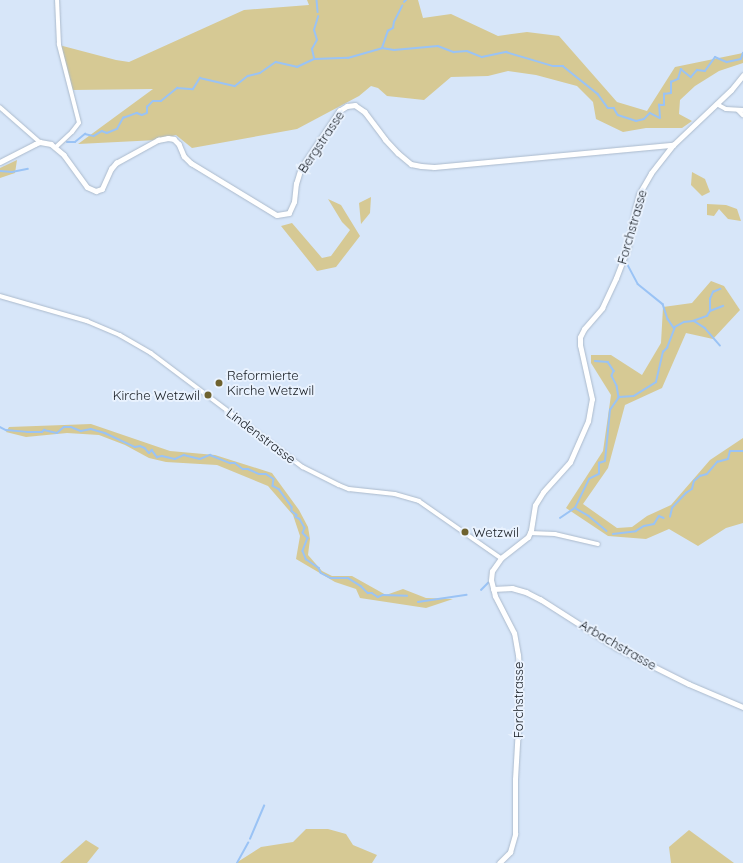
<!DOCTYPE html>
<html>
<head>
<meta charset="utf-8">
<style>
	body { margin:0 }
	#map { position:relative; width:743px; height:863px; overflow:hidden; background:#d7e6f9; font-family:Quicksand,sans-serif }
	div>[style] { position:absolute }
	.green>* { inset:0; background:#d6c994 }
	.stream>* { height:1.5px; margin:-0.75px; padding:0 0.75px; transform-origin:0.75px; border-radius:0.75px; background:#9ac3f5 }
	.roads { filter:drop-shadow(0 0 1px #abbacc) drop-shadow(0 0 1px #abbacc) }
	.minor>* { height:3.5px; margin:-1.75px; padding:0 1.75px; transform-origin:1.75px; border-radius:1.75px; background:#fff }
	.tertiary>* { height:4.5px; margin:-2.25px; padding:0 2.25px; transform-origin:2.25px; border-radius:2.25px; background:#fff }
	.secondary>* { height:5px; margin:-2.5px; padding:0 2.5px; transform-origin:2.5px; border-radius:2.5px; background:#fff }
	.dots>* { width:11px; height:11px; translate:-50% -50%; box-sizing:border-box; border:2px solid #e9f2fe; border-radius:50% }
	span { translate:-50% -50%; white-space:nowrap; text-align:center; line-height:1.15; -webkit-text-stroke:4px #e9f2fe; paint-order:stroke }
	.street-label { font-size:13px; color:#14191f }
	.poi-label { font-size:13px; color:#14191f }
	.left { translate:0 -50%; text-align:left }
	.right { translate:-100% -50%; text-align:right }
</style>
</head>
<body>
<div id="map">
	<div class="green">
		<div style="clip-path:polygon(307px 0,418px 0,423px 18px,451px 14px,498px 36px,527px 32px,559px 36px,617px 102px,647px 111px,675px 67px,743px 53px,743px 63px,719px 71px,695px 86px,680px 100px,679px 114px,692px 121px,682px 128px,646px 128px,623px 132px,596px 119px,593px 102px,577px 86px,536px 75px,508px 71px,488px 76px,451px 77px,424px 100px,387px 96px,378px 88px,371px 86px,359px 96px,297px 129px,192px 148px,176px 135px,157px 140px,78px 144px,153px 89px,72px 90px,59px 45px,116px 60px,129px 62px,244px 10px,309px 5px)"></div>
		<div style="clip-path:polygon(17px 160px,15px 173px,0 178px,0 168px)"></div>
		<div style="clip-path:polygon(692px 172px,705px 179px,710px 192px,702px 196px,691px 185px)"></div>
		<div style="clip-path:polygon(371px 197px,370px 213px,361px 224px,359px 203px)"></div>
		<div style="clip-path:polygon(328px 199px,341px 205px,360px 236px,336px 267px,317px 271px,281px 226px,292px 223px,322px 258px,331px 256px,350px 230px,342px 222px)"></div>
		<div style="clip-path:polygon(707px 204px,726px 205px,737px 209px,741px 221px,728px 219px,719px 209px,714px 216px,707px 215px)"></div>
		<div style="clip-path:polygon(711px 281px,724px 286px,740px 310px,713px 339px,686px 333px,662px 388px,625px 405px,608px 468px,583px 504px,617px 528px,632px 527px,647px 516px,671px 505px,710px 460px,743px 438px,743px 523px,726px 528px,698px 546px,669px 529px,646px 539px,608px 536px,566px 508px,603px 451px,611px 395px,591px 363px,591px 355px,611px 355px,642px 375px,661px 343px,663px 307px,692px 303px)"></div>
		<div style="clip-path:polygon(91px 424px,170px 451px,215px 455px,272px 473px,299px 510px,308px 527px,310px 539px,308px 555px,322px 571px,332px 576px,352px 576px,386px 595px,403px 589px,426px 598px,453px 599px,426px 608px,360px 598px,356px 589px,335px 582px,296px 559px,300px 536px,293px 515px,268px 486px,217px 465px,166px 462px,149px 458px,125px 445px,99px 435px,67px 433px,26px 437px,6px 432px,9px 427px)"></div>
		<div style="clip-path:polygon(306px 829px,328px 829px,346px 834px,353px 845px,377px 855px,372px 863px,236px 863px,261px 847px,293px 842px)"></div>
		<div style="clip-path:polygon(689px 830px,734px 863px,671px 863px,669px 847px)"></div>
		<div style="clip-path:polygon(86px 840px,99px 848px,87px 863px,60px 863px)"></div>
	</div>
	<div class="stream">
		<div style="left:317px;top:0;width:12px;rotate:85deg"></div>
		<div style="left:404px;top:2px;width:3px;rotate:-45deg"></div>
		<div style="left:382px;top:48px;width:18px;rotate:-71deg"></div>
		<div style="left:388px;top:31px;width:6px;rotate:-31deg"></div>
		<div style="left:393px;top:28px;width:6px;rotate:-81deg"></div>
		<div style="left:394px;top:22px;width:18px;rotate:-63deg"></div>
		<div style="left:314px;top:58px;width:9px;rotate:-103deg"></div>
		<div style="left:312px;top:49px;width:10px;rotate:-61deg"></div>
		<div style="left:317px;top:40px;width:10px;rotate:-107deg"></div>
		<div style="left:314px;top:30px;width:14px;rotate:-73deg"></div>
		<div style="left:67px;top:142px;width:8px"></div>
		<div style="left:75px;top:142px;width:13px;rotate:-39deg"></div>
		<div style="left:85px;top:134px;width:9px;rotate:13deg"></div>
		<div style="left:94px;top:136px;width:9px;rotate:-32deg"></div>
		<div style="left:102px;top:131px;width:5px;rotate:22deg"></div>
		<div style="left:107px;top:133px;width:11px;rotate:-22deg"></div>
		<div style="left:117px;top:129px;width:13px;rotate:-61deg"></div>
		<div style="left:123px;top:118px;width:15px;rotate:-20deg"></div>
		<div style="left:137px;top:113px;width:5px;rotate:22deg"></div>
		<div style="left:142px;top:115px;width:5px;rotate:-22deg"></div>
		<div style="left:147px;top:113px;width:6px;rotate:-90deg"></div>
		<div style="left:147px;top:107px;width:8px;rotate:-45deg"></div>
		<div style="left:153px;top:101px;width:8px"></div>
		<div style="left:161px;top:101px;width:21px;rotate:-39deg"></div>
		<div style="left:177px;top:88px;width:16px;rotate:4deg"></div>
		<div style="left:193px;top:89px;width:13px;rotate:-58deg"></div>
		<div style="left:200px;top:78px;width:36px;rotate:13deg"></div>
		<div style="left:235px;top:86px;width:16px;rotate:-38deg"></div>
		<div style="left:248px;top:76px;width:12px;rotate:-14deg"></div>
		<div style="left:260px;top:73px;width:19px;rotate:-35deg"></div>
		<div style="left:276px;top:62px;width:22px;rotate:13deg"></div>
		<div style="left:297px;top:67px;width:19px;rotate:-25deg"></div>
		<div style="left:314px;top:59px;width:34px;rotate:-2deg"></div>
		<div style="left:348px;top:58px;width:35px;rotate:-16deg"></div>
		<div style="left:382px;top:48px;width:12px;rotate:9deg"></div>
		<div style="left:394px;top:50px;width:44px;rotate:-5.2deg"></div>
		<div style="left:438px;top:46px;width:17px;rotate:21deg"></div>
		<div style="left:454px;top:52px;width:13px;rotate:-4deg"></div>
		<div style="left:467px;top:51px;width:16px;rotate:22deg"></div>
		<div style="left:482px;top:57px;width:25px;rotate:-12deg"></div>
		<div style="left:506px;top:52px;width:49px;rotate:16.6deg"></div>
		<div style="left:553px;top:66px;width:10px"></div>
		<div style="left:563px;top:66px;width:45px;rotate:38.7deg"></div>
		<div style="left:598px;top:94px;width:17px;rotate:54deg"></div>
		<div style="left:608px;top:108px;width:6px"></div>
		<div style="left:614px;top:108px;width:8px;rotate:60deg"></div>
		<div style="left:618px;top:115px;width:19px;rotate:18deg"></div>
		<div style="left:636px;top:121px;width:8px;rotate:-14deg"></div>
		<div style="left:644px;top:119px;width:8px;rotate:-45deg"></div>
		<div style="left:650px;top:113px;width:11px;rotate:27deg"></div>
		<div style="left:660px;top:118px;width:13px;rotate:-94deg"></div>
		<div style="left:659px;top:105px;width:5px"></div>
		<div style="left:664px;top:105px;width:11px;rotate:-90deg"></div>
		<div style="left:664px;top:94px;width:7px;rotate:-8deg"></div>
		<div style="left:671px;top:93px;width:11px;rotate:-90deg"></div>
		<div style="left:671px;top:82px;width:8px;rotate:-23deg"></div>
		<div style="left:678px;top:79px;width:10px;rotate:-73deg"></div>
		<div style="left:681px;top:69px;width:13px;rotate:39deg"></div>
		<div style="left:691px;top:77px;width:9px;rotate:-49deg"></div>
		<div style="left:697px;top:70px;width:8px;rotate:7deg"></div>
		<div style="left:705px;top:71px;width:17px;rotate:-54deg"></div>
		<div style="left:715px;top:57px;width:13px;rotate:23deg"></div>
		<div style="left:727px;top:62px;width:14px;rotate:-12deg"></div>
		<div style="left:741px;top:59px;width:6px;rotate:-72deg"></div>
		<div style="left:0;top:171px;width:12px;rotate:5deg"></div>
		<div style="left:12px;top:172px;width:16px;rotate:-11deg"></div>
		<div style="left:628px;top:265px;width:21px;rotate:62deg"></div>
		<div style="left:638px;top:284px;width:32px;rotate:39deg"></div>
		<div style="left:663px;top:304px;width:16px;rotate:72deg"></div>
		<div style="left:668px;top:319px;width:11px;rotate:56deg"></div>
		<div style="left:710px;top:311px;width:14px;rotate:-21deg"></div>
		<div style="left:694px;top:321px;width:13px;rotate:32deg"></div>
		<div style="left:705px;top:328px;width:23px;rotate:49deg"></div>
		<div style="left:595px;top:361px;width:13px;rotate:4deg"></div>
		<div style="left:608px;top:362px;width:11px;rotate:56deg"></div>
		<div style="left:614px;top:371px;width:5px;rotate:112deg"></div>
		<div style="left:612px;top:376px;width:11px;rotate:63deg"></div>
		<div style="left:617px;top:386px;width:11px;rotate:80deg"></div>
		<div style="left:0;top:427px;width:7px;rotate:27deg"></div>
		<div style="left:6px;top:430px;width:21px;rotate:5deg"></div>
		<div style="left:27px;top:432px;width:15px"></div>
		<div style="left:42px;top:432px;width:3px;rotate:-45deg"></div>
		<div style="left:44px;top:430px;width:13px;rotate:13deg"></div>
		<div style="left:57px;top:433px;width:9px;rotate:-41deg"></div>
		<div style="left:64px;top:427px;width:7px"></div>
		<div style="left:71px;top:427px;width:11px;rotate:22deg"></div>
		<div style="left:81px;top:431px;width:10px;rotate:-11deg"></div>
		<div style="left:91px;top:429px;width:15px;rotate:16deg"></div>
		<div style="left:105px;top:433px;width:33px;rotate:25deg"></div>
		<div style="left:135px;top:447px;width:5px;rotate:-11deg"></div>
		<div style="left:140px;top:446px;width:5px;rotate:22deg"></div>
		<div style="left:145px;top:448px;width:6px;rotate:51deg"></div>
		<div style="left:149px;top:453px;width:4px;rotate:-45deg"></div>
		<div style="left:152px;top:450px;width:9px;rotate:54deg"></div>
		<div style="left:157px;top:457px;width:5px;rotate:-11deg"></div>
		<div style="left:162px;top:456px;width:13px;rotate:13deg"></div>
		<div style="left:175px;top:459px;width:10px;rotate:-24deg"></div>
		<div style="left:184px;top:455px;width:16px;rotate:14deg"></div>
		<div style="left:200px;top:459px;width:11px;rotate:-22deg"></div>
		<div style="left:210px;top:455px;width:22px;rotate:22deg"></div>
		<div style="left:230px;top:463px;width:5px"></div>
		<div style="left:235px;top:463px;width:10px;rotate:37deg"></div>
		<div style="left:243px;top:469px;width:5px"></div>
		<div style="left:248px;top:469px;width:12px;rotate:24deg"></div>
		<div style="left:259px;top:474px;width:7px"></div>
		<div style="left:266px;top:474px;width:9px;rotate:32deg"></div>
		<div style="left:274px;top:479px;width:7px;rotate:98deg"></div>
		<div style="left:273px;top:486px;width:7px;rotate:27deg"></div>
		<div style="left:279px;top:489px;width:22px;rotate:54deg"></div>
		<div style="left:292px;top:507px;width:4px;rotate:90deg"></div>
		<div style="left:292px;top:511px;width:6px;rotate:39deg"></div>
		<div style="left:297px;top:515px;width:2px;rotate:117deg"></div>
		<div style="left:296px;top:517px;width:4px;rotate:27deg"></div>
		<div style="left:300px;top:519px;width:10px;rotate:61deg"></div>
		<div style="left:305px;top:528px;width:5px;rotate:112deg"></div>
		<div style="left:303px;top:533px;width:7px;rotate:45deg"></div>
		<div style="left:308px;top:538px;width:14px;rotate:111deg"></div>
		<div style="left:303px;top:551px;width:9px;rotate:69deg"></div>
		<div style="left:306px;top:559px;width:16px;rotate:35deg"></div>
		<div style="left:319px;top:568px;width:5px;rotate:68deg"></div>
		<div style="left:321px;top:573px;width:11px;rotate:27deg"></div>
		<div style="left:331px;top:578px;width:17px"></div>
		<div style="left:348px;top:578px;width:15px;rotate:32deg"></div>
		<div style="left:361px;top:586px;width:10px;rotate:45deg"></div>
		<div style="left:368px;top:593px;width:4px"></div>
		<div style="left:372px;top:593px;width:7px;rotate:34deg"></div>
		<div style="left:378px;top:597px;width:5px;rotate:-22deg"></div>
		<div style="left:383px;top:595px;width:24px;rotate:2deg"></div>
		<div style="left:575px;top:508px;width:16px;rotate:30deg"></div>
		<div style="left:589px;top:516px;width:23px;rotate:40deg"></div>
		<div style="left:670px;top:517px;width:9px;rotate:-77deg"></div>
		<div style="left:672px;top:508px;width:21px;rotate:-47deg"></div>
		<div style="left:686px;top:493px;width:7px;rotate:-34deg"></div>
		<div style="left:692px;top:489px;width:8px;rotate:-76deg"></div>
		<div style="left:694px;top:481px;width:8px;rotate:-40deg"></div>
		<div style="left:700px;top:476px;width:7px;rotate:-16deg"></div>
		<div style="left:707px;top:474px;width:16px;rotate:-50deg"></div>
		<div style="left:717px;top:462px;width:11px;rotate:-15deg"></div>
		<div style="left:728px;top:459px;width:8px;rotate:-76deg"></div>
		<div style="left:730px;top:451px;width:13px"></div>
		<div style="left:560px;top:518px;width:18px;rotate:-34deg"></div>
		<div style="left:575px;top:508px;width:32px;rotate:-64deg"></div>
		<div style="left:589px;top:479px;width:11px;rotate:-27deg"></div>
		<div style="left:599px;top:474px;width:11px;rotate:-90deg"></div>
		<div style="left:599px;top:463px;width:6px;rotate:-18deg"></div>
		<div style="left:605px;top:461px;width:51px;rotate:-84.4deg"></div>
		<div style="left:610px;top:410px;width:16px;rotate:-55deg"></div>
		<div style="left:619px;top:397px;width:15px;rotate:-4deg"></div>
		<div style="left:634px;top:396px;width:26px;rotate:-32deg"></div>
		<div style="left:656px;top:382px;width:31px;rotate:-77deg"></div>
		<div style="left:663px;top:352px;width:6px;rotate:-45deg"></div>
		<div style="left:667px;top:348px;width:22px;rotate:-69deg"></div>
		<div style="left:675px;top:327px;width:10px;rotate:-29deg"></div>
		<div style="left:684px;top:322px;width:9px;rotate:-6deg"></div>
		<div style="left:693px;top:321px;width:15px;rotate:-20deg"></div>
		<div style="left:707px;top:316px;width:6px;rotate:-59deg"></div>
		<div style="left:710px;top:311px;width:12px;rotate:-90deg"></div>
		<div style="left:710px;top:299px;width:8px;rotate:-67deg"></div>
		<div style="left:713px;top:292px;width:8px;rotate:-23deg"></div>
		<div style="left:613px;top:534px;width:23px;rotate:-7deg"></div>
		<div style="left:636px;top:531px;width:9px;rotate:-32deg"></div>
		<div style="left:644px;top:526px;width:10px;rotate:-11deg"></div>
		<div style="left:654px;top:524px;width:9px;rotate:-58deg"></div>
		<div style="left:659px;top:516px;width:5px;rotate:22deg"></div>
		<div style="left:481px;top:590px;width:10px;rotate:-45deg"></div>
		<div style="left:418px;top:602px;width:49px;rotate:-8.3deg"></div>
		<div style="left:250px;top:839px;width:36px;rotate:-67deg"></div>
		<div style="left:237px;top:863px;width:23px;rotate:-61deg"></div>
	</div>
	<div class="roads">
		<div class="minor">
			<div style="left:717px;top:104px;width:10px;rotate:29deg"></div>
			<div style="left:726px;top:109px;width:17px;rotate:3deg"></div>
			<div style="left:0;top:107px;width:53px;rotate:41.2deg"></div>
			<div style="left:738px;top:110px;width:7px;rotate:45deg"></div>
			<div style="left:56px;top:147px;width:22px;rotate:-43deg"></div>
			<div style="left:72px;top:132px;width:11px;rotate:-52deg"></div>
			<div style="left:79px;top:123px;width:81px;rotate:-104.4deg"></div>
			<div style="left:59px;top:45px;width:45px;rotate:-92.5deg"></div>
			<div style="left:0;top:296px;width:91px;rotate:16deg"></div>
			<div style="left:87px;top:321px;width:36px;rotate:23deg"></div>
			<div style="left:120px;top:335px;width:36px;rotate:30deg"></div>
			<div style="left:151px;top:353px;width:190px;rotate:36.9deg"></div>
			<div style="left:303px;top:467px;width:40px;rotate:26.6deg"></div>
			<div style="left:339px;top:485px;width:11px;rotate:22deg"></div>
			<div style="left:349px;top:489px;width:46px;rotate:6.2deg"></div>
			<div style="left:395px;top:494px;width:25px;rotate:16deg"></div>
			<div style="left:419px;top:501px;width:100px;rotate:34.8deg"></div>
			<div style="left:530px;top:533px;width:25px;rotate:2deg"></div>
			<div style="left:555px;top:534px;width:44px;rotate:13.1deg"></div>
		</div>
		<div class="tertiary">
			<div style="left:0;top:162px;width:39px;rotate:-27deg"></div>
			<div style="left:35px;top:144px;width:5px;rotate:-22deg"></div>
			<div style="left:40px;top:142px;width:11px;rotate:10deg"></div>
			<div style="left:51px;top:144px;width:17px;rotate:40deg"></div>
			<div style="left:64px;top:155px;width:39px;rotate:54deg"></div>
			<div style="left:87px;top:187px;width:10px;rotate:24deg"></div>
			<div style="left:96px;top:191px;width:6px;rotate:-18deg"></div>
			<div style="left:102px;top:189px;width:22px;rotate:-66deg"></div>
			<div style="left:111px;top:169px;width:8px;rotate:-50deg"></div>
			<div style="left:116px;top:163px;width:48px;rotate:-28.7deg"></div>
			<div style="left:158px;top:140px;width:10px;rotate:-11deg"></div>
			<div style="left:168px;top:138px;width:6px;rotate:9deg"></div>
			<div style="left:174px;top:139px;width:7px;rotate:45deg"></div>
			<div style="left:179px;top:144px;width:13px;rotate:67deg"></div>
			<div style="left:184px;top:156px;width:10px;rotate:45deg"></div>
			<div style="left:191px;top:163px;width:100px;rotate:31.2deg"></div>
			<div style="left:277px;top:215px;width:12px;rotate:-9deg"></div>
			<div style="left:289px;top:213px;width:12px;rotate:-66deg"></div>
			<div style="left:294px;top:202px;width:18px;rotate:-84deg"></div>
			<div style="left:296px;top:184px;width:17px;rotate:-73deg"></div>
			<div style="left:301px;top:168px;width:69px;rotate:-56.3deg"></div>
			<div style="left:339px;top:111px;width:9px;rotate:-32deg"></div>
			<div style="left:347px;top:106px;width:8px;rotate:-7deg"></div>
			<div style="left:355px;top:105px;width:12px;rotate:35deg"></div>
			<div style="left:365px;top:112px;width:34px;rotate:53deg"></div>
			<div style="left:385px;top:139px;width:19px;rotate:47deg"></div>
			<div style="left:398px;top:153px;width:17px;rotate:40deg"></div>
			<div style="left:411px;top:164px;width:10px;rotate:11deg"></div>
			<div style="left:421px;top:166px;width:13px;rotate:4deg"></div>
			<div style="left:434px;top:167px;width:240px;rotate:-5.3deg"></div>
			<div style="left:493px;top:589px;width:19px;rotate:-3deg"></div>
			<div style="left:512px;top:588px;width:15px;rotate:16deg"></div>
			<div style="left:526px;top:592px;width:16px;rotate:27deg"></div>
			<div style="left:540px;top:599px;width:91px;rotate:32.5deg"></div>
			<div style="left:617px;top:648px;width:80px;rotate:26.6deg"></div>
			<div style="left:689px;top:684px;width:59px;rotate:23.1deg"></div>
		</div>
		<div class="secondary">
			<div style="left:499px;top:863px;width:16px;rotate:-45deg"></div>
			<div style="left:510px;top:852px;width:19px;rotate:-74deg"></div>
			<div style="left:515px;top:834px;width:55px;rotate:-90deg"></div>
			<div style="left:515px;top:779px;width:88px;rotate:-86.7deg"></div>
			<div style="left:520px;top:691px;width:36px;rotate:-93deg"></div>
			<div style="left:518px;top:655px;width:22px;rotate:-100deg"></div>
			<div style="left:514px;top:633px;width:42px;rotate:-117.2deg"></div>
			<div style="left:495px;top:596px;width:16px;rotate:-104deg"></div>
			<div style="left:491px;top:580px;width:9px;rotate:-84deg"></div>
			<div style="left:492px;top:571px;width:16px;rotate:-55deg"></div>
			<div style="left:501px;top:558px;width:34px;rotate:-38deg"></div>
			<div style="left:528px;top:537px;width:8px;rotate:-67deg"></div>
			<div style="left:531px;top:530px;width:25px;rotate:-81deg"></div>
			<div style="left:535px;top:505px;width:15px;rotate:-58deg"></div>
			<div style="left:543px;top:492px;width:40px;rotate:-48deg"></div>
			<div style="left:570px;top:462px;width:45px;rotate:-66.3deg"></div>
			<div style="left:588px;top:421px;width:22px;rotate:-80deg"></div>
			<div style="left:592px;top:399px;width:55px;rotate:-102.5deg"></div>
			<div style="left:580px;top:345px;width:8px;rotate:-90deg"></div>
			<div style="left:580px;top:337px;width:9px;rotate:-63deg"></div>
			<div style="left:584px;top:329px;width:28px;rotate:-49deg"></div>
			<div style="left:602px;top:308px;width:33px;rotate:-65deg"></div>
			<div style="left:616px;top:278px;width:34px;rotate:-69deg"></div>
			<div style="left:628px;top:246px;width:38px;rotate:-79deg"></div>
			<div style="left:635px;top:209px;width:16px;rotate:-75deg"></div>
			<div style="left:639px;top:194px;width:24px;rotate:-60deg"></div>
			<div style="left:651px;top:173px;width:36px;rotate:-52deg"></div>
			<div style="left:673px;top:145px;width:80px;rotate:-43.5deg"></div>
			<div style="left:731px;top:90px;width:19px;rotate:-51deg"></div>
		</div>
	</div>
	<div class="dots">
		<div style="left:219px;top:383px;background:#6e622f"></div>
		<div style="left:208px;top:395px;background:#6e622f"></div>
		<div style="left:465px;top:532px;background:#6e622f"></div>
	</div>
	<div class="street-label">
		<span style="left:321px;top:142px;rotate:-56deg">Bergstrasse</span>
		<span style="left:632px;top:227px;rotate:-74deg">Forchstrasse</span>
		<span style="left:261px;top:436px;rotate:37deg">Lindenstrasse</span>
		<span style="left:618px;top:645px;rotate:30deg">Arbachstrasse</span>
		<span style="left:518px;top:700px;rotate:-90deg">Forchstrasse</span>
	</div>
	<div class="poi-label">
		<span class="left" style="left:227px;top:383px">Reformierte<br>Kirche Wetzwil</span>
		<span class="right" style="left:200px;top:395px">Kirche Wetzwil</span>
		<span class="left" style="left:473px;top:532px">Wetzwil</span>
	</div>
</div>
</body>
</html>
